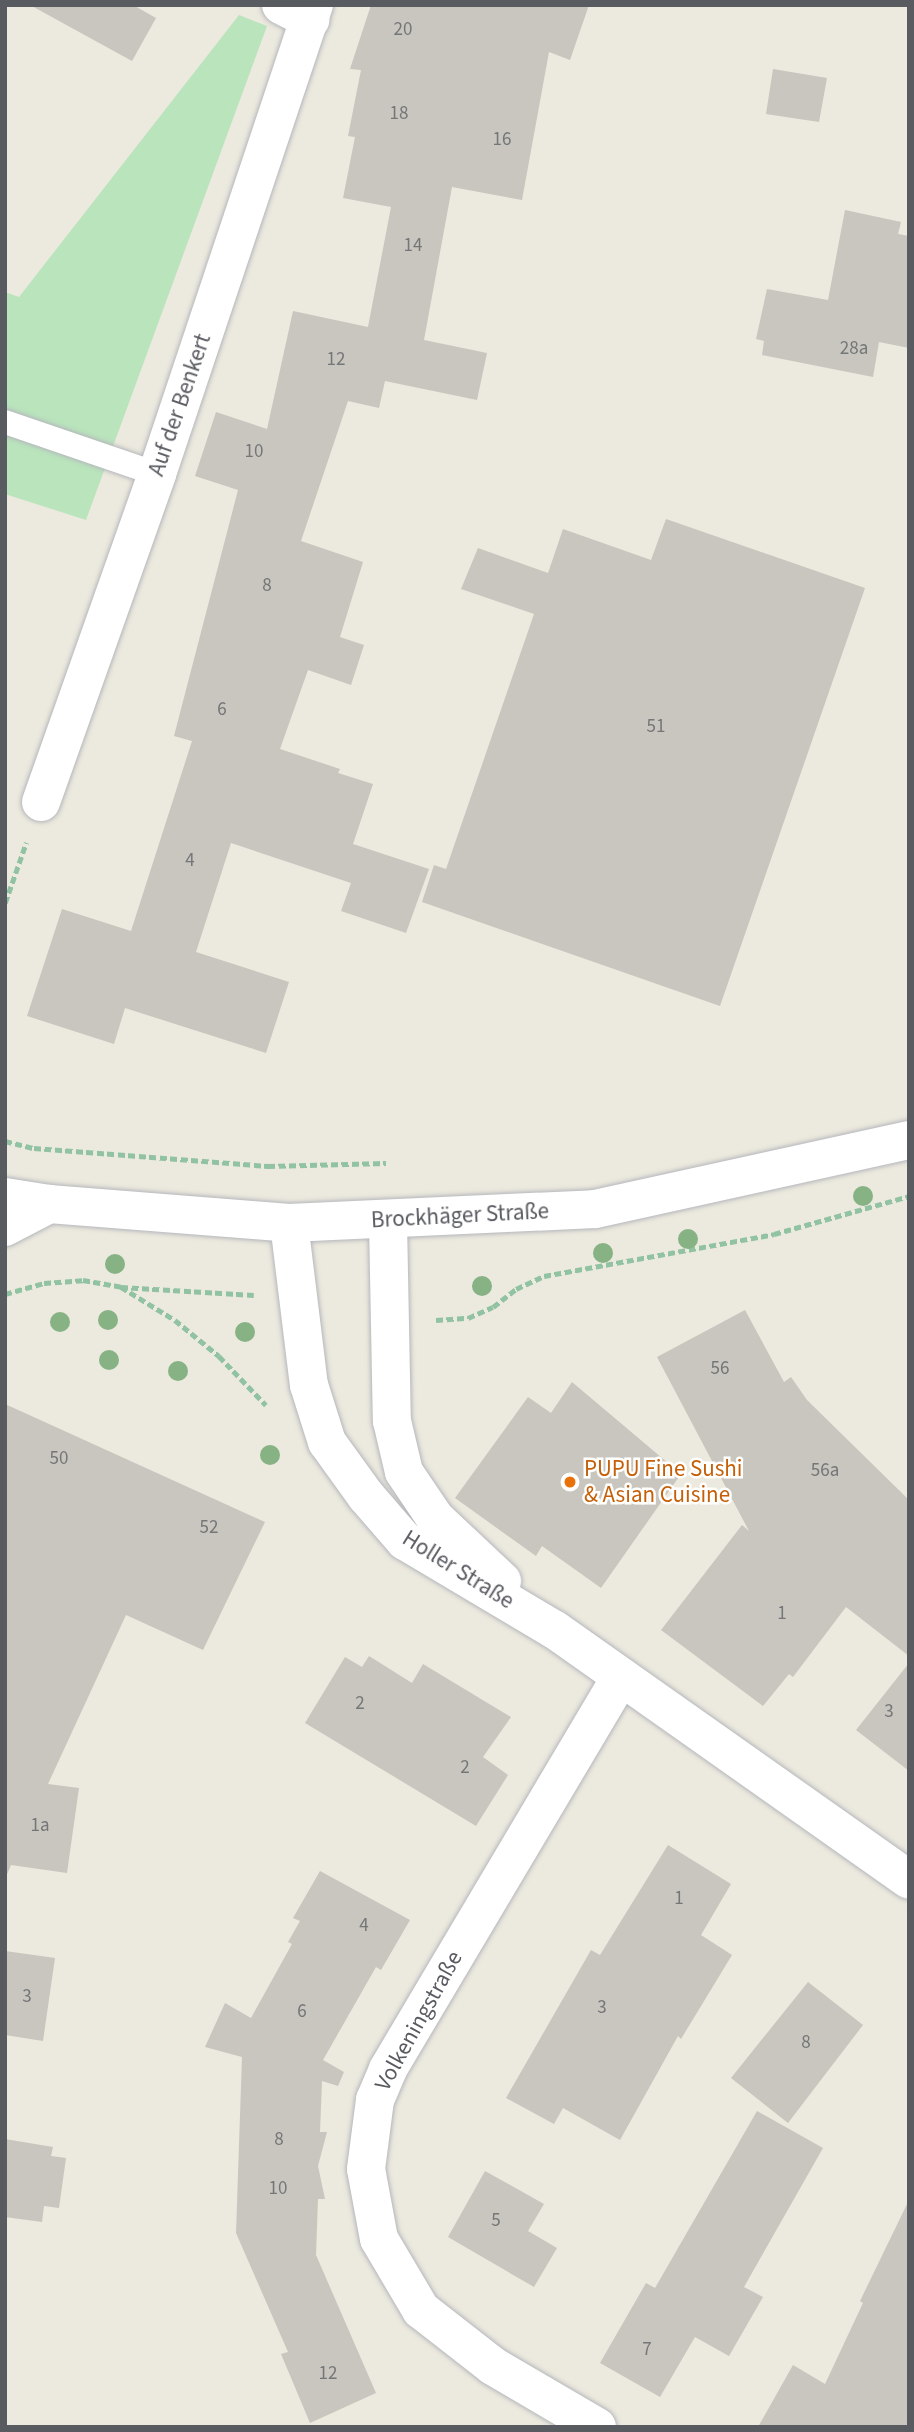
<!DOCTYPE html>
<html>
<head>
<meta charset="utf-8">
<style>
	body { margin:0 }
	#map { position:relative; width:914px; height:2432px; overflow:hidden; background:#ece9de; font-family:"Source Sans 3",sans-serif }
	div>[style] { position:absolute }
	.green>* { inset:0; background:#b9e4bc }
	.building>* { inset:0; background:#c8c6be }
	.path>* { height:4.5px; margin-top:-2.25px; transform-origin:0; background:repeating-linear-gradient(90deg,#91c3a2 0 7px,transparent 0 10.5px) }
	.roads { filter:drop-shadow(0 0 2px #b5b7bc) drop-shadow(0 0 2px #b5b7bc) }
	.service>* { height:24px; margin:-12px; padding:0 12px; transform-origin:12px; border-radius:12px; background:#fff }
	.minor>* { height:38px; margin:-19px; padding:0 19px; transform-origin:19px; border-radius:19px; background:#fff }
	.tertiary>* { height:38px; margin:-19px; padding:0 19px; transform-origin:19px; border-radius:19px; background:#fff }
	.secondary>* { height:38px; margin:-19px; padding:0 19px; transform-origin:19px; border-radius:19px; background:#fff }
	.trees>* { width:20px; height:20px; margin:-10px; border-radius:50%; background:#86b284 }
	.dots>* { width:19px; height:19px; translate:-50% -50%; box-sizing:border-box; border:4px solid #fff; border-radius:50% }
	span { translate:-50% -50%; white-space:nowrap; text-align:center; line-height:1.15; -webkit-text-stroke:5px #fff; paint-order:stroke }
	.number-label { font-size:19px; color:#747678 }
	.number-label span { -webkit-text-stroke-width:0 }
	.street-label { font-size:23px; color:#585b60 }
	.food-label { font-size:23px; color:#c56008 }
	.left { translate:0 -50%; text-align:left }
	.frame { position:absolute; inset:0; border:7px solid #585b60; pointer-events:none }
</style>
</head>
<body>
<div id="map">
	<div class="green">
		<div style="clip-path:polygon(239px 15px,267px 26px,86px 520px,5px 494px,5px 292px,19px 297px)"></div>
	</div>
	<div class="building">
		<div style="clip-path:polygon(30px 5px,133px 5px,156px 18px,132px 61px)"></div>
		<div style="clip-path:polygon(371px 5px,589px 5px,570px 60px,549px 52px,522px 200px,452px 187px,424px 340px,487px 353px,477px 400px,385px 381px,379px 408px,348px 401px,301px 541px,363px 562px,340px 637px,364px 645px,351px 685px,308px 670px,280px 749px,340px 769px,338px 773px,373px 784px,353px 844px,429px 869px,406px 933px,341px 911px,351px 883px,231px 843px,196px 952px,289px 982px,266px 1053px,125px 1008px,114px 1044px,27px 1016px,62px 909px,131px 931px,192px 741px,174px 736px,238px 490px,195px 476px,216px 412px,267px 429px,293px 311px,368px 327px,391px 207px,343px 198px,355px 137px,348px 136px,361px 70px,350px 69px)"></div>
		<div style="clip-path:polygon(773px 69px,827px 78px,819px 122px,766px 114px)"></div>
		<div style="clip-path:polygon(845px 210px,901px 222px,898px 234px,909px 236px,909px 348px,879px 342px,873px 377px,762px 355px,764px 341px,756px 339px,767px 289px,828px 300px)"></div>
		<div style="clip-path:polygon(666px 519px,865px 588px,720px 1006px,422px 902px,434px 865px,446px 869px,534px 614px,461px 589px,478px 548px,548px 573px,563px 529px,651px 560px)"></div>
		<div style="clip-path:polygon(745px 1310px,784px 1382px,791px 1377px,807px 1400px,909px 1500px,909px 1656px,846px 1607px,793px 1677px,789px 1674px,763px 1706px,661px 1630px,742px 1525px,749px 1531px,657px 1357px)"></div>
		<div style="clip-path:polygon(572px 1382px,681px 1474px,601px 1588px,542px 1546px,536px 1556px,455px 1498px,528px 1397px,551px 1413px)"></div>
		<div style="clip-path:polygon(5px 1404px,265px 1522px,203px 1650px,126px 1615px,48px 1784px,79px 1788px,67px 1873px,11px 1865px,5px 1879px)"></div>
		<div style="clip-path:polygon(369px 1656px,412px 1683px,423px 1664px,511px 1717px,483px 1757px,508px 1775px,476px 1826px,305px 1723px,345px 1657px,362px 1667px)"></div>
		<div style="clip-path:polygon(909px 1663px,909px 1771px,856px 1730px)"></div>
		<div style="clip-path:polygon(668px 1845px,731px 1884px,701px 1935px,732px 1955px,681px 2039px,678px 2036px,620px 2140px,563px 2108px,554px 2124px,506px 2098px,591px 1950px,600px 1955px)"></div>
		<div style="clip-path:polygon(320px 1871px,410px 1920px,381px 1970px,376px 1967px,323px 2060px,344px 2072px,338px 2086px,322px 2081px,320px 2132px,327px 2132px,318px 2166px,325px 2199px,318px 2199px,316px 2255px,376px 2393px,310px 2423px,281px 2354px,288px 2352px,236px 2233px,242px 2057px,205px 2047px,225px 2003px,251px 2018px,292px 1944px,288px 1942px,300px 1921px,293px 1918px)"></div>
		<div style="clip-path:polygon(5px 1951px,55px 1958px,43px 2041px,5px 2035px)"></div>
		<div style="clip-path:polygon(808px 1982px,863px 2025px,788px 2123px,731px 2078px)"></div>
		<div style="clip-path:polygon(757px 2111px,823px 2148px,744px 2287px,763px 2297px,729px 2356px,695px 2337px,660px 2397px,600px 2363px,646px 2283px,655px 2288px)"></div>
		<div style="clip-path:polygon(5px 2139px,53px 2147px,51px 2156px,66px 2158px,59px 2208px,44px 2206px,42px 2222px,5px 2217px)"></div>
		<div style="clip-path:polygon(485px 2171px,544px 2204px,528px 2231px,557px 2248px,534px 2287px,448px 2237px)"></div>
		<div style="clip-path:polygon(909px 2200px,909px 2427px,758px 2427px,793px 2365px,825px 2384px,863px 2303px,860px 2301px)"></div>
	</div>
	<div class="path">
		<div style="left:5px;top:903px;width:64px;rotate:-70.7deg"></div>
		<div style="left:5px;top:1141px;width:30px;rotate:14deg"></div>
		<div style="left:34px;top:1148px;width:235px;rotate:4.4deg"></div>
		<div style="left:268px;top:1166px;width:118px;rotate:-1.5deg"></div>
		<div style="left:121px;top:1287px;width:63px;rotate:31.4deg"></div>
		<div style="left:175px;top:1320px;width:57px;rotate:39.3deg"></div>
		<div style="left:219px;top:1356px;width:68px;rotate:46.2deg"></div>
		<div style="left:5px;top:1294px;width:41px;rotate:-15.8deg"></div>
		<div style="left:44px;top:1283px;width:39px;rotate:-4deg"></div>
		<div style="left:83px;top:1280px;width:39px;rotate:10deg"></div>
		<div style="left:121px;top:1287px;width:133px;rotate:3.4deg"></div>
		<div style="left:436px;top:1320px;width:32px;rotate:-4deg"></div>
		<div style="left:468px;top:1318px;width:27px;rotate:-24deg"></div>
		<div style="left:493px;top:1307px;width:29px;rotate:-38deg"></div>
		<div style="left:516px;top:1289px;width:31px;rotate:-25deg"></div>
		<div style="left:544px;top:1276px;width:234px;rotate:-10.3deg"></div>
		<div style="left:774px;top:1234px;width:140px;rotate:-15.7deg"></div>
	</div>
	<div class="roads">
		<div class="service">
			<div style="left:5px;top:422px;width:161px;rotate:18.9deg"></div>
		</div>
		<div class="minor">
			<div style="left:281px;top:5px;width:33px;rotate:27deg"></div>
			<div style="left:41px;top:802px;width:348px;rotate:-70.5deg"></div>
			<div style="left:157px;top:474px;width:495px;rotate:-71.5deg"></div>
			<div style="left:5px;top:1227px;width:50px;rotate:-27.6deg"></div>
			<div style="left:597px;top:2427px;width:121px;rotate:-149.6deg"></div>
			<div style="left:493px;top:2366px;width:91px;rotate:-142.1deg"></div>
			<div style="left:421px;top:2310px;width:82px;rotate:-120.6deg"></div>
			<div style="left:379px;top:2239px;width:71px;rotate:-100.5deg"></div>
			<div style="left:366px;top:2169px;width:70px;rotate:-82.6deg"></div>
			<div style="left:375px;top:2100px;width:34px;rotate:-67deg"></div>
			<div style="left:388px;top:2069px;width:456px;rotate:-59.3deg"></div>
		</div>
		<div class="tertiary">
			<div style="left:388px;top:1221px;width:200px;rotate:88.9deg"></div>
			<div style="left:392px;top:1421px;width:52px;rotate:76.8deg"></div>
			<div style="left:404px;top:1472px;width:55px;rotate:56deg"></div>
			<div style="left:435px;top:1518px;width:92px;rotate:43.2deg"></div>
			<div style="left:289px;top:1223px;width:163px;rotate:83deg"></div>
			<div style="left:309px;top:1385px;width:60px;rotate:72.5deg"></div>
			<div style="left:327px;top:1442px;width:67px;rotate:54.2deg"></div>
			<div style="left:366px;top:1496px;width:60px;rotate:49.1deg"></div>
			<div style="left:405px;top:1541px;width:174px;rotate:30.7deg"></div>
			<div style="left:555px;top:1630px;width:433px;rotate:35.2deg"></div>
		</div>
		<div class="secondary">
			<div style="left:5px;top:1197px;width:45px;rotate:9deg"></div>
			<div style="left:49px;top:1204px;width:241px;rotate:4.5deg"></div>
			<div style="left:289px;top:1223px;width:306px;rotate:-2.6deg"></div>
			<div style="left:595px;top:1209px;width:321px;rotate:-12.4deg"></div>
		</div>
	</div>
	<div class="trees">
		<div style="left:863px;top:1196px"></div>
		<div style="left:688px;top:1239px"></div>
		<div style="left:603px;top:1253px"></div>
		<div style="left:115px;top:1264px"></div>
		<div style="left:482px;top:1286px"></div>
		<div style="left:108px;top:1320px"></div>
		<div style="left:60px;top:1322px"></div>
		<div style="left:245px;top:1332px"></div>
		<div style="left:109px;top:1360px"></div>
		<div style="left:178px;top:1371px"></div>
		<div style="left:270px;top:1455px"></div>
	</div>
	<div class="dots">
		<div style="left:570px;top:1482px;background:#e8710a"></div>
	</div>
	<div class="number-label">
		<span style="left:403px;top:30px">20</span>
		<span style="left:399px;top:114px">18</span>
		<span style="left:502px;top:140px">16</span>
		<span style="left:413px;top:246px">14</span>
		<span style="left:854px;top:349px">28a</span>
		<span style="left:336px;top:360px">12</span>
		<span style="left:254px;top:452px">10</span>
		<span style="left:267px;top:586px">8</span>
		<span style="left:222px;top:710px">6</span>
		<span style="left:656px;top:727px">51</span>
		<span style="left:190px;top:861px">4</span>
		<span style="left:720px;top:1369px">56</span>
		<span style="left:59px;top:1459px">50</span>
		<span style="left:825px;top:1471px">56a</span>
		<span style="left:209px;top:1528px">52</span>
		<span style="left:782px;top:1614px">1</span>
		<span style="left:360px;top:1704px">2</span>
		<span style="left:889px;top:1712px">3</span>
		<span style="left:465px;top:1768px">2</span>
		<span style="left:40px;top:1826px">1a</span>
		<span style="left:679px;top:1899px">1</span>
		<span style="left:364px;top:1926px">4</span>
		<span style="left:27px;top:1997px">3</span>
		<span style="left:602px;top:2008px">3</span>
		<span style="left:302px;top:2012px">6</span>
		<span style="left:806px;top:2043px">8</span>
		<span style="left:279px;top:2140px">8</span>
		<span style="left:278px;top:2189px">10</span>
		<span style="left:496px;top:2221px">5</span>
		<span style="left:647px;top:2350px">7</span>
		<span style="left:328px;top:2374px">12</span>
	</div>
	<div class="street-label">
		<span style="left:180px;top:405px;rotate:-71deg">Auf der Benkert</span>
		<span style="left:460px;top:1216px;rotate:-3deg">Brockhäger Straße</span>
		<span style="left:458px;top:1570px;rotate:32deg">Holler Straße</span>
		<span style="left:419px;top:2021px;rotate:-61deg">Volkeningstraße</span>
	</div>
	<div class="food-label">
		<span class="left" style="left:584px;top:1482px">PUPU Fine Sushi<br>&amp; Asian Cuisine</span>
	</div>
	<div class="frame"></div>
</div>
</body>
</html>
